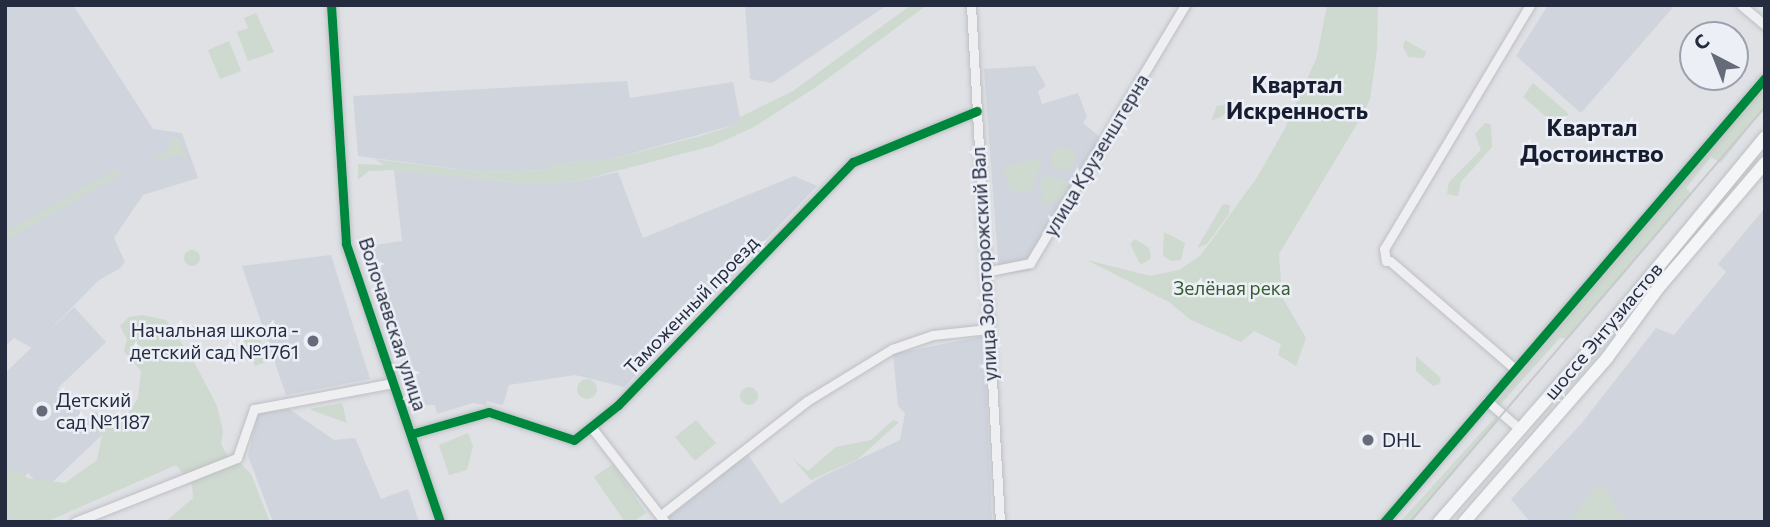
<!DOCTYPE html>
<html>
<head>
<meta charset="utf-8">
<style>
	body { margin:0 }
	#map { position:relative; width:1770px; height:527px; overflow:hidden; background:#dfe1e5; font-family:Commissioner,sans-serif }
	div>[style] { position:absolute }
	.built>* { inset:0; background:#d0d4dd }
	.green>* { inset:0; background:#ced9cf }
	.round { border-radius:50% }
	.roads { filter:drop-shadow(0 0 2px #bdbfc3) drop-shadow(0 0 2px #bdbfc3) }
	.minor>* { height:9px; margin:-4.5px; padding:0 4.5px; transform-origin:4.5px; border-radius:4.5px; background:#efeff2 }
	.major>* { height:12px; margin:-6px; padding:0 6px; transform-origin:6px; border-radius:6px; background:#f3f5f6 }
	.tram>* { height:2px; margin:-1px; padding:0 1px; transform-origin:1px; border-radius:1px; background:#c7c9cd }
	.cycleway>* { height:9px; margin:-4.5px; padding:0 4.5px; transform-origin:4.5px; border-radius:4.5px; background:#00873e }
	.dots>* { width:19px; height:19px; translate:-50% -50%; box-sizing:border-box; border:4px solid #eceff6; border-radius:50% }
	span { translate:-50% -50%; white-space:nowrap; text-align:center; line-height:1.15; -webkit-text-stroke:5px #eceff6; paint-order:stroke }
	.street-label { font-size:19px; color:#252c40 }
	.park-label { font-size:19px; color:#355d30 }
	.poi-label { font-size:19px; color:#252c40 }
	.right { translate:-100% -50%; text-align:right }
	.left { translate:0 -50%; text-align:left }
	.quarter-label { font-size:23px; color:#171e31; font-weight:700 }
	.frame { position:absolute; inset:0; border:7px solid #252c40; pointer-events:none }
	.north { position:absolute; left:1679px; top:21px; width:70px; height:70px; box-sizing:border-box; background:#eceff6; border:2px solid #9ca1ad; border-radius:50%; rotate:318deg; font-size:19px; font-weight:700; line-height:28px; text-align:center; color:#252c40 }
	.north::after { content:''; display:block; margin:auto; width:24px; height:32px; background:#666b7a; clip-path:polygon(50% 0,100% 100%,50% 72%,0 100%) }
</style>
</head>
<body>
<div id="map">
	<div class="built">
		<div style="clip-path:polygon(5px 5px,73px 5px,153px 129px,182px 133px,198px 178px,143px 195px,114px 238px,125px 262px,119px 269px,99px 280px,32px 348px,14px 338px,5px 347px)"></div>
		<div style="clip-path:polygon(745px 5px,887px 5px,772px 83px,750px 79px)"></div>
		<div style="clip-path:polygon(1548px 5px,1675px 5px,1581px 113px,1516px 56px)"></div>
		<div style="clip-path:polygon(1035px 66px,1046px 86px,1038px 91px,1042px 104px,1078px 93px,1087px 117px,1083px 123px,1107px 143px,1030px 271px,999px 275px,984px 69px)"></div>
		<div style="clip-path:polygon(627px 81px,630px 98px,733px 82px,741px 123px,608px 160px,552px 164px,550px 170px,481px 172px,358px 156px,353px 96px)"></div>
		<div style="clip-path:polygon(394px 170px,533px 184px,578px 181px,618px 172px,643px 238px,794px 176px,817px 186px,624px 387px,575px 375px,509px 385px,503px 405px,487px 401px,486px 405px,473px 403px,437px 414px,435px 405px,419px 405px,368px 246px,402px 241px)"></div>
		<div style="clip-path:polygon(1765px 208px,1765px 522px,1530px 522px,1511px 499px,1581px 424px,1656px 328px,1674px 335px,1726px 272px,1718px 264px)"></div>
		<div style="clip-path:polygon(331px 255px,370px 379px,286px 395px,242px 266px)"></div>
		<div style="clip-path:polygon(74px 307px,106px 342px,58px 388px,102px 435px,44px 490px,28px 473px,16px 485px,5px 474px,5px 373px)"></div>
		<div style="clip-path:polygon(984px 336px,992px 522px,673px 522px,669px 516px,747px 453px,781px 504px,819px 478px,900px 440px,905px 413px,898px 406px,893px 354px)"></div>
		<div style="clip-path:polygon(289px 409px,334px 440px,355px 438px,381px 499px,408px 489px,419px 522px,273px 522px,248px 456px,258px 413px)"></div>
	</div>
	<div class="green">
		<div style="clip-path:polygon(911px 5px,927px 5px,819px 85px,754px 127px,712px 146px,578px 181px,533px 184px,391px 170px,369px 171px,358px 180px,358px 164px,384px 165px,374px 159px,481px 172px,550px 170px,551px 164px,608px 160px,704px 135px,740px 123px,740px 117px,793px 91px)"></div>
		<div style="clip-path:polygon(1327px 5px,1378px 5px,1377px 50px,1370px 99px,1363px 114px,1279px 254px,1282px 297px,1306px 338px,1296px 366px,1278px 355px,1281px 344px,1254px 331px,1241px 342px,1191px 320px,1169px 302px,1087px 260px,1150px 276px,1179px 270px,1201px 255px,1258px 176px,1284px 130px,1317px 57px)"></div>
		<div style="clip-path:polygon(256px 13px,274px 52px,248px 61px,237px 32px,248px 28px,244px 18px)"></div>
		<div style="clip-path:polygon(1405px 40px,1426px 52px,1424px 58px,1408px 57px,1403px 47px)"></div>
		<div style="clip-path:polygon(229px 41px,241px 71px,220px 79px,208px 50px)"></div>
		<div style="clip-path:polygon(1533px 83px,1569px 114px,1557px 126px,1523px 97px)"></div>
		<div style="clip-path:polygon(1765px 87px,1765px 106px,1721px 163px,1711px 157px,1686px 188px,1692px 194px,1568px 339px,1560px 338px,1498px 407px,1496px 403px)"></div>
		<div style="clip-path:polygon(1229px 104px,1224px 115px,1211px 121px,1217px 106px)"></div>
		<div style="clip-path:polygon(1485px 123px,1491px 124px,1492px 147px,1461px 182px,1458px 196px,1447px 194px,1449px 182px,1481px 150px,1475px 134px)"></div>
		<div style="clip-path:polygon(178px 137px,189px 165px,181px 155px,151px 161px,170px 148px,171px 138px)"></div>
		<div class="round" style="left:1051px;top:147px;width:24px;height:24px"></div>
		<div style="clip-path:polygon(1042px 158px,1031px 192px,1011px 191px,1003px 171px,1007px 166px)"></div>
		<div style="clip-path:polygon(118px 168px,121px 174px,5px 241px,5px 233px)"></div>
		<div style="clip-path:polygon(1045px 176px,1067px 181px,1067px 199px,1043px 205px,1040px 184px)"></div>
		<div style="clip-path:polygon(1223px 204px,1230px 205px,1229px 214px,1207px 244px,1197px 248px)"></div>
		<div style="clip-path:polygon(1164px 232px,1185px 243px,1181px 260px,1171px 261px,1163px 256px)"></div>
		<div style="clip-path:polygon(1135px 239px,1149px 248px,1151px 258px,1146px 262px,1140px 264px,1130px 244px)"></div>
		<div class="round" style="left:184px;top:250px;width:16px;height:16px"></div>
		<div style="clip-path:polygon(142px 315px,166px 320px,193px 360px,217px 406px,223px 431px,221px 444px,230px 461px,241px 464px,251px 474px,270px 522px,165px 522px,193px 498px,192px 485px,176px 465px,46px 522px,5px 522px,5px 474px,17px 470px,27px 478px,65px 483px,97px 460px,102px 435px,91px 424px,95px 412px,120px 417px,131px 410px,138px 398px,141px 371px,124px 351px,127px 339px,120px 326px,129px 317px)"></div>
		<div style="clip-path:polygon(257px 331px,268px 361px,255px 366px,243px 337px)"></div>
		<div style="clip-path:polygon(1416px 356px,1441px 378px,1439px 384px,1433px 386px,1416px 371px)"></div>
		<div class="round" style="left:577px;top:379px;width:20px;height:20px"></div>
		<div class="round" style="left:740px;top:387px;width:18px;height:18px"></div>
		<div style="clip-path:polygon(342px 403px,347px 423px,309px 409px)"></div>
		<div style="clip-path:polygon(1498px 414px,1501px 418px,1411px 522px,1400px 522px)"></div>
		<div style="clip-path:polygon(696px 420px,716px 443px,695px 461px,675px 437px)"></div>
		<div style="clip-path:polygon(893px 420px,899px 422px,858px 459px,811px 480px,793px 459px,808px 471px,836px 447px,871px 440px)"></div>
		<div style="clip-path:polygon(468px 433px,473px 446px,467px 470px,449px 475px,439px 445px)"></div>
		<div style="clip-path:polygon(613px 464px,646px 513px,633px 522px,625px 522px,594px 477px)"></div>
		<div style="clip-path:polygon(1597px 486px,1603px 487px,1626px 522px,1569px 522px)"></div>
	</div>
	<div class="roads">
		<div class="minor">
			<div style="left:331px;top:5px;width:239px;rotate:86.4deg"></div>
			<div style="left:346px;top:244px;width:293px;rotate:71.3deg"></div>
			<div style="left:971px;top:5px;width:518px;rotate:86.79deg"></div>
			<div style="left:1741px;top:5px;width:31px;rotate:40deg"></div>
			<div style="left:1386px;top:261px;width:12px;rotate:-99deg"></div>
			<div style="left:1384px;top:249px;width:284px;rotate:-59.1deg"></div>
			<div style="left:1390px;top:261px;width:165px;rotate:40.8deg"></div>
			<div style="left:985px;top:272px;width:46px;rotate:-11.3deg"></div>
			<div style="left:1030px;top:263px;width:301px;rotate:-59deg"></div>
			<div style="left:1487px;top:401px;width:43px;rotate:40.3deg"></div>
			<div style="left:592px;top:428px;width:119px;rotate:52.2deg"></div>
			<div style="left:411px;top:434px;width:81px;rotate:-15.8deg"></div>
			<div style="left:489px;top:412px;width:89px;rotate:18.2deg"></div>
			<div style="left:574px;top:440px;width:56px;rotate:-38.5deg"></div>
			<div style="left:618px;top:405px;width:338px;rotate:-46deg"></div>
			<div style="left:853px;top:162px;width:134px;rotate:-22.4deg"></div>
			<div style="left:661px;top:515px;width:185px;rotate:-38deg"></div>
			<div style="left:807px;top:401px;width:100px;rotate:-31.5deg"></div>
			<div style="left:892px;top:349px;width:43px;rotate:-18.9deg"></div>
			<div style="left:933px;top:335px;width:55px;rotate:-6.2deg"></div>
			<div style="left:75px;top:522px;width:174px;rotate:-21.6deg"></div>
			<div style="left:237px;top:458px;width:52px;rotate:-70.9deg"></div>
			<div style="left:254px;top:409px;width:141px;rotate:-10.6deg"></div>
			<div style="left:1384px;top:522px;width:585px;rotate:-49.37deg"></div>
		</div>
		<div class="major">
			<div style="left:1439px;top:522px;width:225px;rotate:-48.8deg"></div>
			<div style="left:1587px;top:353px;width:280px;rotate:-50.5deg"></div>
			<div style="left:1464px;top:522px;width:218px;rotate:-48.9deg"></div>
			<div style="left:1607px;top:358px;width:88px;rotate:-53.8deg"></div>
			<div style="left:1659px;top:287px;width:163px;rotate:-49.5deg"></div>
		</div>
	</div>
	<div class="tram">
		<div style="left:333px;top:5px;width:239px;rotate:86.2deg"></div>
		<div style="left:349px;top:243px;width:294px;rotate:71.4deg"></div>
		<div style="left:1410px;top:522px;width:546px;rotate:-49.46deg"></div>
	</div>
	<div class="cycleway">
		<div style="left:331px;top:5px;width:239px;rotate:86.4deg"></div>
		<div style="left:346px;top:244px;width:293px;rotate:71.3deg"></div>
		<div style="left:411px;top:434px;width:81px;rotate:-15.8deg"></div>
		<div style="left:489px;top:412px;width:89px;rotate:18.2deg"></div>
		<div style="left:574px;top:440px;width:56px;rotate:-38.5deg"></div>
		<div style="left:618px;top:405px;width:338px;rotate:-46deg"></div>
		<div style="left:853px;top:162px;width:134px;rotate:-22.4deg"></div>
		<div style="left:1384px;top:522px;width:585px;rotate:-49.37deg"></div>
	</div>
	<div class="dots">
		<div style="left:313px;top:341px;background:#666b7a"></div>
		<div style="left:42px;top:411px;background:#666b7a"></div>
		<div style="left:1368px;top:440px;background:#666b7a"></div>
	</div>
	<div class="street-label">
		<span style="left:1096px;top:155px;rotate:-59deg">улица Крузенштерна</span>
		<span style="left:984px;top:264px;rotate:-93deg">улица Золоторожский Вал</span>
		<span style="left:691px;top:305px;rotate:-46deg">Таможенный проезд</span>
		<span style="left:393px;top:324px;rotate:72deg">Волочаевская улица</span>
		<span style="left:1603px;top:331px;rotate:-50deg">шоссе Энтузиастов</span>
	</div>
	<div class="park-label">
		<span style="left:1232px;top:288px">Зелёная река</span>
	</div>
	<div class="poi-label">
		<span class="right" style="left:299px;top:341px">Начальная школа -<br>детский сад №1761</span>
		<span class="left" style="left:56px;top:411px">Детский<br>сад №1187</span>
		<span class="left" style="left:1382px;top:440px">DHL</span>
	</div>
	<div class="quarter-label">
		<span style="left:1297px;top:97px">Квартал<br>Искренность</span>
		<span style="left:1592px;top:140px">Квартал<br>Достоинство</span>
	</div>
	<div class="frame"></div>
	<div class="north">С</div>
</div>
</body>
</html>
